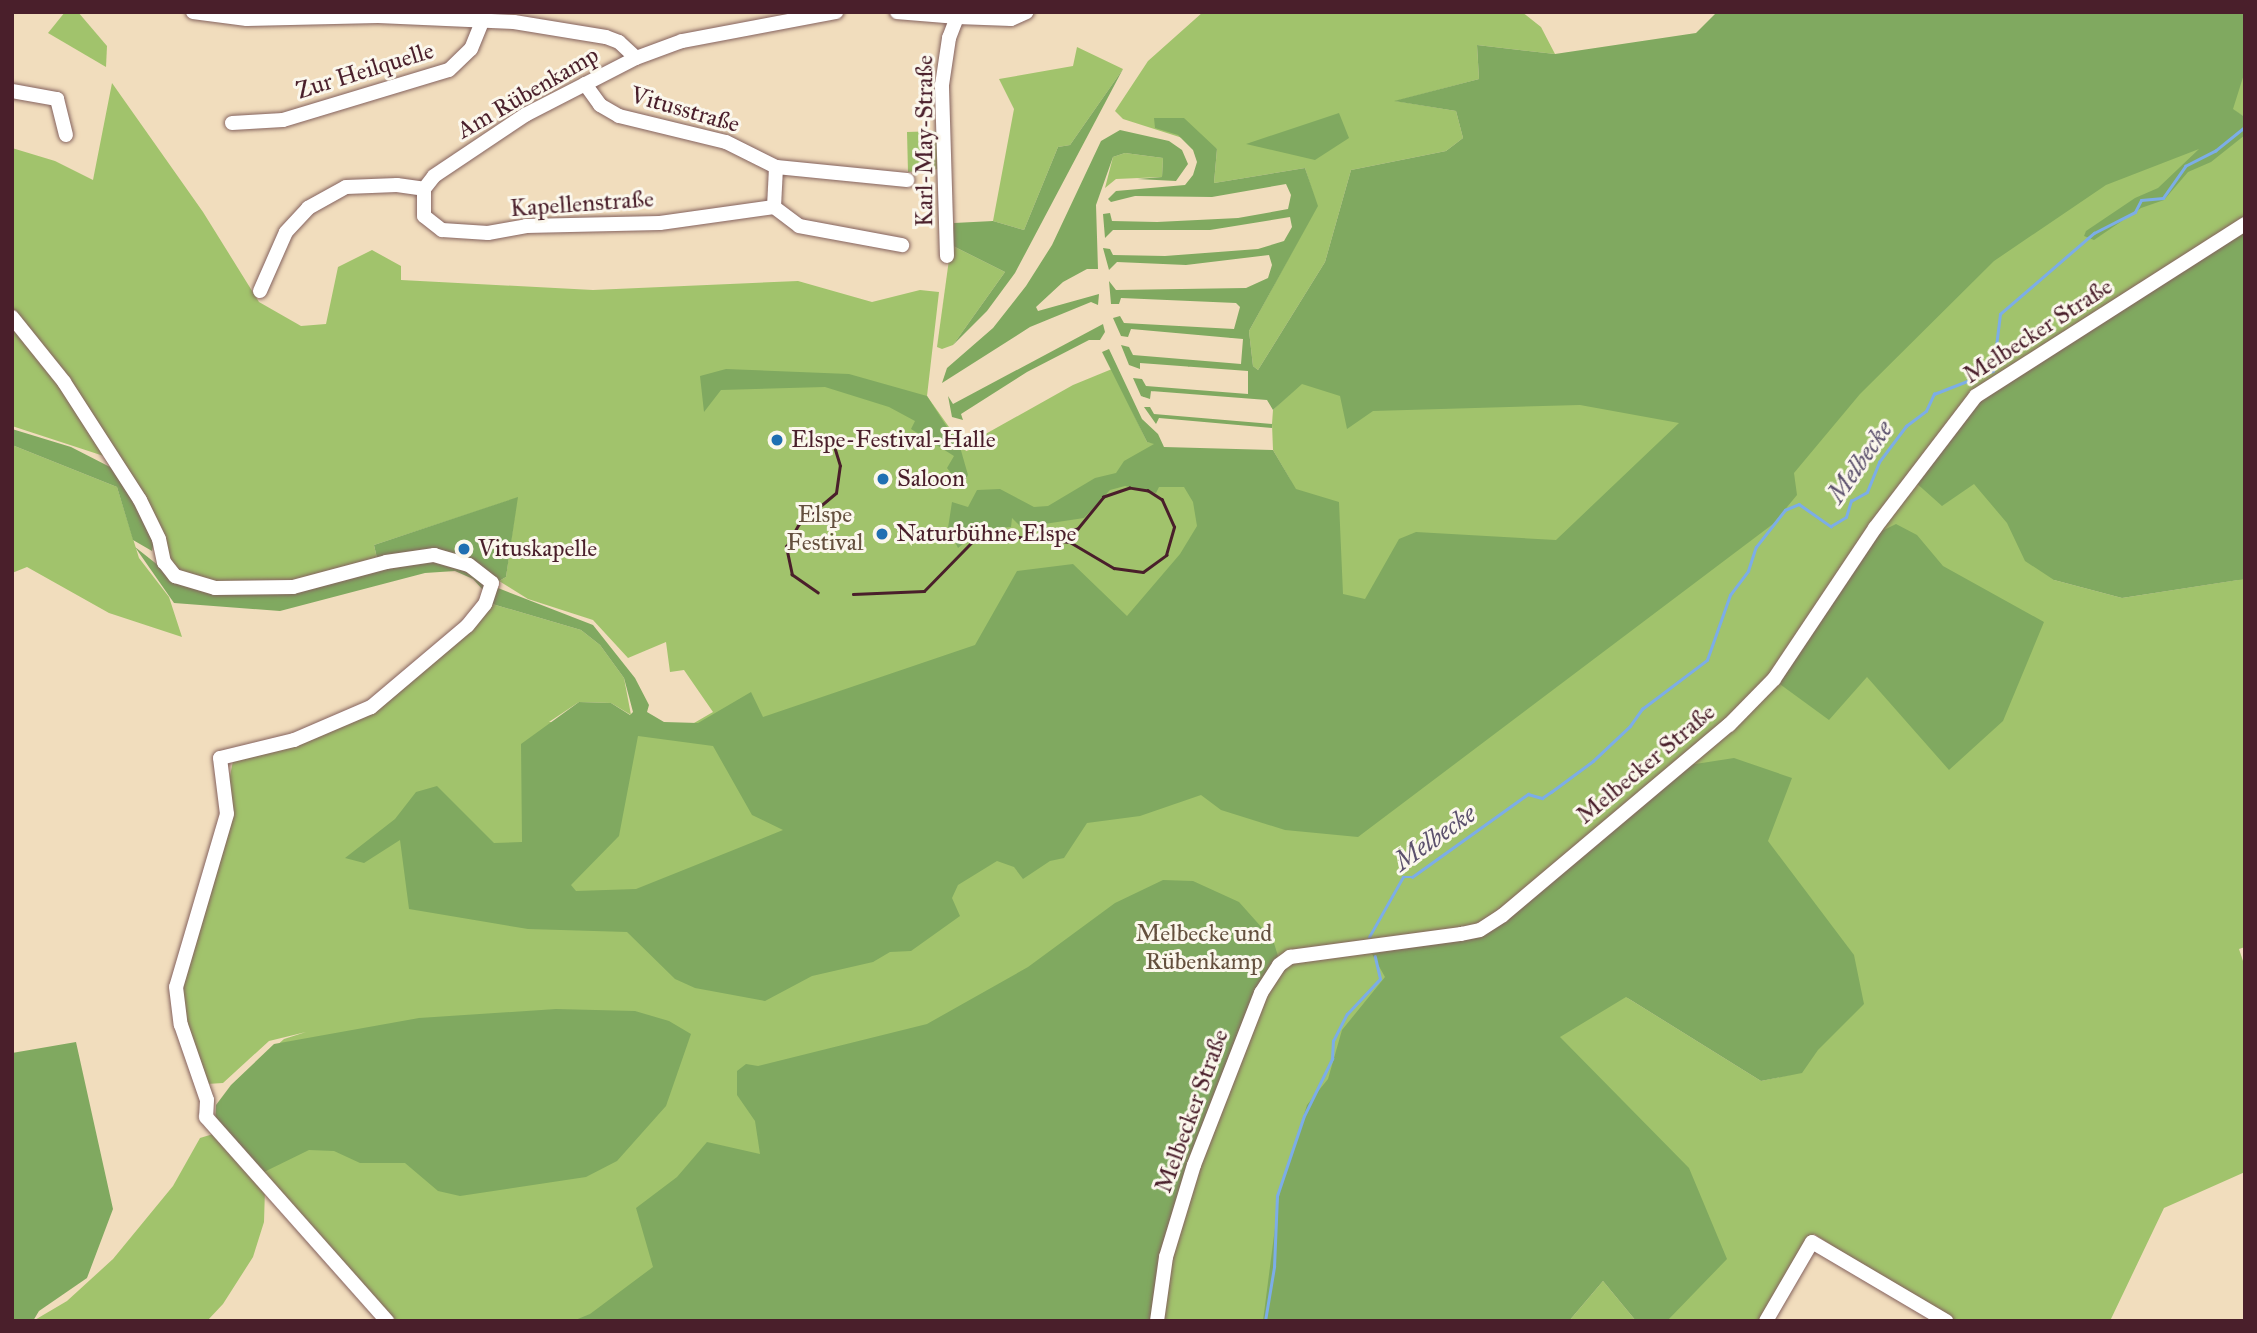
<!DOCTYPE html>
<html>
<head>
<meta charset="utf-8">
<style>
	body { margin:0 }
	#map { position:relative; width:2257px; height:1333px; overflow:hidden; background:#f1ddbd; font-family:"IM FELL Great Primer",serif }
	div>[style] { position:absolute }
	.green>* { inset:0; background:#a1c36c }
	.forest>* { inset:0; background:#80a960 }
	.stream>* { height:2.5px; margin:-1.25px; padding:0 1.25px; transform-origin:1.25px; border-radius:1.25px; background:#7cade7 }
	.roads { filter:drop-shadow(0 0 2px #84625e) drop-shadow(0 0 2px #84625e) }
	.minor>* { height:14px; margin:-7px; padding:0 7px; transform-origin:7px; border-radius:7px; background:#fff }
	.rail>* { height:2.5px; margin:-1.25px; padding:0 1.25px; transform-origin:1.25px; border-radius:1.25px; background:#4a1f2b }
	.dots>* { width:19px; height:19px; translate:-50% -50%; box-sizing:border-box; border:4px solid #fbf7ec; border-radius:50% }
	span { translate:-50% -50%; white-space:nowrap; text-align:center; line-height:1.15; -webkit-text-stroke:6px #fbf7ec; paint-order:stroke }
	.street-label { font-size:24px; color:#4a1f2b }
	.poi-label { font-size:24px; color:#4a1f2b }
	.left { translate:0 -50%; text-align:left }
	.park-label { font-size:24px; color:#64503e }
	.water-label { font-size:26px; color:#5c516d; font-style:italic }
	.frame { position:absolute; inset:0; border:14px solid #4a1f2b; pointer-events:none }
</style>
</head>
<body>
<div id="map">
	<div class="green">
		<div style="clip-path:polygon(65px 12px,78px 12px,107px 46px,106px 67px,48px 33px)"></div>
		<div style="clip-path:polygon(1203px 12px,1522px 12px,1541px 27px,1555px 54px,1477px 45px,1479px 79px,1396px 101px,1456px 111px,1463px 138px,1446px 151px,1351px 170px,1325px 262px,1258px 370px,1253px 366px,1249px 331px,1317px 206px,1305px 168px,1214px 183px,1217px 149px,1123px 119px,1115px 111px,1148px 61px)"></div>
		<div style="clip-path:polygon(evenodd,2245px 12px,2245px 117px,2233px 110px,2245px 126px,2245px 947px,2239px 949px,2245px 967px,2245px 1172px,2164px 1208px,2110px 1321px,1950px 1321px,1814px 1234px,1763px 1321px,1667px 1321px,1620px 1263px,1561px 1321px,389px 1321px,234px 1146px,265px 1056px,284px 1039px,306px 1032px,269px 1041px,223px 1083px,207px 1084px,203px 1078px,179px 994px,202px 916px,233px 761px,363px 714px,489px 603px,581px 630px,600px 645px,624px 678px,631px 715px,611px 703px,579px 702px,549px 722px,682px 730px,713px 712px,684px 670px,670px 672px,666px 642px,628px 658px,593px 620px,528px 599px,499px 581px,506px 577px,517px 498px,374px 545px,378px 563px,332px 577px,227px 586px,172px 569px,116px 460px,12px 426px,12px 148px,55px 161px,93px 180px,112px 83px,203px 212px,259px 302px,301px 326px,326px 324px,338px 267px,372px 250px,401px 266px,401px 280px,593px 290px,798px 281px,872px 302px,920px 290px,939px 292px,927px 396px,966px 451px,975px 448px,973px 441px,1073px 385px,1112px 369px,1147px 442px,1155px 443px,1166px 455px,1291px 481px,1273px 450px,1272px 424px,1273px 410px,1294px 390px,1291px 387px,2245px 12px,2054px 580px,2238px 580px,2122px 598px,2054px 580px,2245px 12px,1626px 997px,1789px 1075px,1761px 1081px,1626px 997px)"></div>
		<div style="clip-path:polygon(1077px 47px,1123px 69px,1070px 145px,1058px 147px,1024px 230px,993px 221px,1014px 109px,999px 79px,1073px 66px)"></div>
		<div style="clip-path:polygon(939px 131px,940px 169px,908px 172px,907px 132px)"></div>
		<div style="clip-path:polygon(1125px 153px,1163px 158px,1162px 177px,1116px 179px,1105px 188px,1113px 157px)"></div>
		<div style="clip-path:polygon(951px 245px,1005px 272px,953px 345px,942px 349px,937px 347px)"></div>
		<div style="clip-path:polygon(12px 445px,117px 487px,139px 558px,169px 597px,182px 637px,109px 613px,27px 567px,12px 573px)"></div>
		<div style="clip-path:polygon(213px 1134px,265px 1189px,264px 1222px,253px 1257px,223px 1304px,207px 1321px,33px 1321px,67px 1301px,113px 1259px,173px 1186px,200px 1138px)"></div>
		<div style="clip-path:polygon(1603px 1281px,1636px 1321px,1569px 1321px)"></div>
	</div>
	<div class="forest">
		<div style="clip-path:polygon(evenodd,1717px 12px,2245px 12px,2245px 71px,2233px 109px,2245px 117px,2245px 135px,2211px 162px,2188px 172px,2164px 200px,2141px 208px,2094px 240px,2084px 236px,2086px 231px,2135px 198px,2158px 188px,2199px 149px,2106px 185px,1994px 261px,1860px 394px,1794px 473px,1797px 495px,1773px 524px,1358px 837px,1285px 830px,1221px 810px,1201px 795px,1140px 816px,1087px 823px,1064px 858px,1050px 861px,1023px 879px,1014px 867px,997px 861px,958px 885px,952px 898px,960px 916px,911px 951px,890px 952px,873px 962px,812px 976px,765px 1001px,695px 988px,675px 979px,627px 932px,528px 929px,409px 909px,400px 840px,364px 863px,345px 858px,395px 819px,416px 792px,437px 786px,494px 843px,522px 842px,521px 744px,579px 702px,611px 703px,630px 715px,633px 712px,624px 678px,600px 645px,581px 630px,489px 603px,498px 588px,593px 625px,635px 678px,649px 705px,647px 712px,664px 722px,698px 723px,751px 692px,763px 717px,975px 645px,1017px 571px,1073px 564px,1127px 616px,1180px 554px,1197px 526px,1193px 502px,1184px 487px,1159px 487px,1156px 493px,1125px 486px,1110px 490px,1084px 518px,1031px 526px,1020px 526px,1012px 518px,1011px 527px,980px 530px,958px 548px,948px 528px,952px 502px,968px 507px,977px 490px,1000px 489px,1034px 507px,1048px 506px,1095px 478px,1116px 473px,1124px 461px,1154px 444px,1147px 442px,1102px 352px,1109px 349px,1142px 419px,1158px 434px,1164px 447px,1273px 450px,1296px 489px,1339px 502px,1343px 594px,1365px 599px,1399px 539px,1416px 532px,1556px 540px,1679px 423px,1580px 405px,1373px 411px,1347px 429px,1340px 396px,1302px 384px,1273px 410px,1267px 400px,1151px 391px,1150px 399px,1141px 396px,1133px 378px,1142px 379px,1146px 386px,1248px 394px,1248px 371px,1140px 363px,1140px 369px,1129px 365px,1121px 345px,1129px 347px,1133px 355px,1241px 364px,1243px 339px,1131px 329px,1128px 337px,1121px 336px,1113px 318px,1120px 316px,1124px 323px,1234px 329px,1240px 307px,1236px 303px,1121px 298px,1119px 304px,1111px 304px,1109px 281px,1116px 290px,1246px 288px,1268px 278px,1272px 265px,1269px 255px,1186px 265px,1117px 262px,1109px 270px,1103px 248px,1110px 249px,1113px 255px,1165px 256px,1258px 249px,1284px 241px,1292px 227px,1290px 217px,1210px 230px,1113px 230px,1105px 238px,1103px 214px,1110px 213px,1112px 221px,1157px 222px,1238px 218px,1288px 209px,1291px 195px,1286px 184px,1212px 197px,1135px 196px,1111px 202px,1108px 199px,1116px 191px,1185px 185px,1193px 175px,1197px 162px,1193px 150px,1178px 135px,1155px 128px,1154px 118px,1184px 118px,1217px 149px,1214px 183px,1305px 168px,1318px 206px,1249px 331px,1253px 366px,1258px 370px,1325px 262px,1351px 170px,1446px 151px,1463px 138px,1456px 111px,1394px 101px,1479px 79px,1477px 45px,1555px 54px,1696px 33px,1717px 12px,638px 736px,713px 746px,752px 815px,783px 830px,636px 889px,576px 891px,571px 885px,619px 836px,638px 736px)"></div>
		<div style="clip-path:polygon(1123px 69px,1015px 273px,987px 311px,953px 345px,1005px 272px,951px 245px,954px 223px,993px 221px,1024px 230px,1058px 147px,1070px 145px)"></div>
		<div style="clip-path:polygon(1339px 113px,1349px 138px,1315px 160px,1246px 144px)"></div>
		<div style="clip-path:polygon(1120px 130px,1169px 141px,1182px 150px,1188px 164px,1176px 181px,1137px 179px,1162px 177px,1163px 158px,1125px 153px,1113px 157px,1096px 205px,1098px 269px,1087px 269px,1063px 282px,1036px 307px,1038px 311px,1099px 294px,1098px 305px,1091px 302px,1030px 327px,942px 383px,947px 368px,993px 328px,1026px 286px,1052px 245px,1101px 141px)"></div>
		<div style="clip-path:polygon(2245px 228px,2245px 579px,2122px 598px,2054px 580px,2025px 561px,2007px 523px,1974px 484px,1942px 506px,1914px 481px,1983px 397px)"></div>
		<div style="clip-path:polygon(1103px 324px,1105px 332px,1100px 340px,1089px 340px,1027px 372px,961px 414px,963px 420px,952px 417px,948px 396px,953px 404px)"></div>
		<div style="clip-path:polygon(726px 369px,849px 374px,927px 396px,960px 447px,968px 475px,963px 483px,957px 481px,947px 468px,954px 456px,911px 429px,915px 421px,889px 407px,825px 387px,721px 390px,704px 412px,700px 376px)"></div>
		<div style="clip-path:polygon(1144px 407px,1150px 407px,1154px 414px,1272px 424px,1272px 428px,1159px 418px,1156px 424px)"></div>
		<div style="clip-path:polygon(12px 429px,71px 447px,112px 468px,128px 487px,154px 542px,152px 551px,133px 540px,117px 487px,12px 445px)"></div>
		<div style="clip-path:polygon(518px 497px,506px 577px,483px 590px,473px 579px,455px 571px,425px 573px,280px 611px,174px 603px,135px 547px,168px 573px,222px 592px,379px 567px,374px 545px)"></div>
		<div style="clip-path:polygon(1896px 524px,1917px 535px,1943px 566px,2044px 622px,2003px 721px,1949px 770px,1867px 677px,1829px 720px,1777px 682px,1880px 532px)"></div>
		<div style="clip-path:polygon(1734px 758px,1792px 778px,1768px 841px,1854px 955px,1864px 1004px,1818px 1050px,1802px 1073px,1761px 1081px,1626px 997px,1560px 1037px,1689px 1168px,1727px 1259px,1667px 1321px,1636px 1321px,1603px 1281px,1569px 1321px,1263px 1321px,1280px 1189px,1307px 1105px,1328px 1079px,1342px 1030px,1385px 977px,1372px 954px,1474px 935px,1689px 765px)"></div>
		<div style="clip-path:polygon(1163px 880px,1193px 881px,1239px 902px,1273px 940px,1278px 956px,1251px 1004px,1153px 1321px,573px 1321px,590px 1314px,653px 1267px,636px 1208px,677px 1177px,707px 1142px,760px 1154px,755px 1121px,737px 1095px,737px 1071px,746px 1064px,758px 1066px,927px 1024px,1028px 967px,1115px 903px)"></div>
		<div style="clip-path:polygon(556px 1009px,635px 1011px,669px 1021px,691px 1034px,666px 1106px,617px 1161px,586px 1177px,460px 1196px,438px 1191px,405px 1163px,360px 1163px,334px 1151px,309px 1150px,262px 1173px,215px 1123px,216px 1105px,231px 1085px,274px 1044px,419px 1018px)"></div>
		<div style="clip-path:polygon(76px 1042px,113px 1209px,87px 1278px,39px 1311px,33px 1321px,12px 1321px,12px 1053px)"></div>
	</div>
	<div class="stream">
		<div style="left:1369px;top:937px;width:69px;rotate:-60.5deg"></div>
		<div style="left:1403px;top:877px;width:9px"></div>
		<div style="left:1412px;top:877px;width:143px;rotate:-35.6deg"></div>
		<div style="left:1528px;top:794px;width:15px;rotate:16deg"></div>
		<div style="left:1542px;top:798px;width:11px;rotate:-34deg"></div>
		<div style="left:1551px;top:792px;width:52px;rotate:-36.4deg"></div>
		<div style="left:1593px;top:761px;width:51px;rotate:-43.4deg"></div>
		<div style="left:1630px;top:726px;width:21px;rotate:-55deg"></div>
		<div style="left:1642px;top:709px;width:81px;rotate:-37deg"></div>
		<div style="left:1707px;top:660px;width:69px;rotate:-70.5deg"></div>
		<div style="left:1730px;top:595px;width:30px;rotate:-53deg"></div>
		<div style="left:1748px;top:571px;width:25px;rotate:-72deg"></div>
		<div style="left:1756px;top:547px;width:47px;rotate:-51.9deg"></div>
		<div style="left:1785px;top:510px;width:15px;rotate:-23deg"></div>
		<div style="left:1799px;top:504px;width:39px;rotate:35deg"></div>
		<div style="left:1831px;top:526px;width:17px;rotate:-31deg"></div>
		<div style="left:1846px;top:517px;width:17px;rotate:-73deg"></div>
		<div style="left:1851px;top:501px;width:18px;rotate:-29deg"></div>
		<div style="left:1867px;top:492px;width:32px;rotate:-68deg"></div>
		<div style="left:1879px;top:462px;width:45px;rotate:-53.1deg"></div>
		<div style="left:1906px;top:426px;width:25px;rotate:-37deg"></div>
		<div style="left:1926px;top:411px;width:19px;rotate:-65deg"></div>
		<div style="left:1934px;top:394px;width:63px;rotate:-21.3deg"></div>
		<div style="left:1993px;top:371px;width:57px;rotate:-83deg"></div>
		<div style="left:2000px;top:314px;width:124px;rotate:-40.8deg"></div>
		<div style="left:2094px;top:233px;width:46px;rotate:-27.1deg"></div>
		<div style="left:2135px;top:212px;width:13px;rotate:-63deg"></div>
		<div style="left:2141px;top:200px;width:22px;rotate:-5deg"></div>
		<div style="left:2163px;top:198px;width:39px;rotate:-55deg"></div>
		<div style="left:2185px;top:166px;width:34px;rotate:-27deg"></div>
		<div style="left:2215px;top:151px;width:38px;rotate:-39deg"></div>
		<div style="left:1265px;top:1321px;width:55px;rotate:-80.5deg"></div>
		<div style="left:1274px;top:1267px;width:71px;rotate:-87.6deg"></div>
		<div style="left:1277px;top:1196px;width:84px;rotate:-71.4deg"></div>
		<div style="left:1304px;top:1116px;width:64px;rotate:-63.8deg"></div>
		<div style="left:1332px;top:1059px;width:18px;rotate:-87deg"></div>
		<div style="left:1333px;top:1041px;width:30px;rotate:-63deg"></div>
		<div style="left:1347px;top:1014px;width:48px;rotate:-46.7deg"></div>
		<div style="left:1380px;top:979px;width:23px;rotate:-103deg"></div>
	</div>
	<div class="roads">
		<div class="minor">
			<div style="left:193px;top:12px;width:54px;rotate:7.4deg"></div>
			<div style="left:247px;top:19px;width:131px;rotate:-1.3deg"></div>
			<div style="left:378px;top:16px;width:136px;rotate:2.5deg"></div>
			<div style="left:514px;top:22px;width:93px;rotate:9.3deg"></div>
			<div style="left:606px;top:37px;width:14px;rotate:21deg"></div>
			<div style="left:619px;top:42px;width:23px;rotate:43deg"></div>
			<div style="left:897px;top:12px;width:60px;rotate:4.8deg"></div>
			<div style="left:585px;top:84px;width:26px;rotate:54deg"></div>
			<div style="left:600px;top:105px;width:22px;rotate:30deg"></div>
			<div style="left:619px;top:116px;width:110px;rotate:13.7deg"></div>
			<div style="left:726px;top:142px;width:56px;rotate:26.6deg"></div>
			<div style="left:776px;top:167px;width:132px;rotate:5.7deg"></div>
			<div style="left:12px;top:91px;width:46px;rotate:10.1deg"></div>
			<div style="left:57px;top:99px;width:37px;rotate:76deg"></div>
			<div style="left:232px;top:123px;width:51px;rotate:-3.4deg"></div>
			<div style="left:283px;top:120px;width:173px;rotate:-16.8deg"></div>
			<div style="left:449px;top:70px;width:30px;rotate:-44deg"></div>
			<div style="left:471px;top:49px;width:31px;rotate:-68deg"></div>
			<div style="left:424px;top:189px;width:27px;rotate:90deg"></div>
			<div style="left:424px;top:216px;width:23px;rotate:38deg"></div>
			<div style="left:442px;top:230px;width:46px;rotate:3.7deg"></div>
			<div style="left:488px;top:233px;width:39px;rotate:-10deg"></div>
			<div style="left:526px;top:226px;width:134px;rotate:-1.3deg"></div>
			<div style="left:660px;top:223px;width:115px;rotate:-8deg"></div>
			<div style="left:774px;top:207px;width:31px;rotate:37deg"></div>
			<div style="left:799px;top:226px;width:105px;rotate:10.5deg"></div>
			<div style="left:774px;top:207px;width:40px;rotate:-87.1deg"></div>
			<div style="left:947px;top:256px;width:171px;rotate:-91.7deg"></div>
			<div style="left:942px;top:85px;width:48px;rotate:-81.5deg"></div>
			<div style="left:949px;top:38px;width:22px;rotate:-69deg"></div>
			<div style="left:957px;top:17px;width:54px;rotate:2.1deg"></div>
			<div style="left:1011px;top:19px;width:17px;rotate:-24deg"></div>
			<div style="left:260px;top:291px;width:64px;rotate:-66.2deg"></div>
			<div style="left:286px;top:232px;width:33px;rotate:-47deg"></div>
			<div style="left:308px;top:208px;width:43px;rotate:-28.9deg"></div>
			<div style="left:346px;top:187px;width:51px;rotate:-2.2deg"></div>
			<div style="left:397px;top:185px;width:27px;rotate:8deg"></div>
			<div style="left:424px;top:189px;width:16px;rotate:-52deg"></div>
			<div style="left:434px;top:176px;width:110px;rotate:-33.8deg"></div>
			<div style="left:525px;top:115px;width:125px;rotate:-27.2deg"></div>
			<div style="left:636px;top:58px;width:49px;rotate:-20.3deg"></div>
			<div style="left:682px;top:41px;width:157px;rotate:-10.7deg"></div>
			<div style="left:12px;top:317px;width:83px;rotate:51.3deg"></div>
			<div style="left:64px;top:382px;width:140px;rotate:57.2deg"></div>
			<div style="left:140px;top:500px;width:43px;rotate:64deg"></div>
			<div style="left:159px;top:539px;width:24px;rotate:78deg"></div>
			<div style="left:164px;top:562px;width:18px;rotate:52deg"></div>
			<div style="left:175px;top:576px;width:42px;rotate:16.7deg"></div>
			<div style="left:215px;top:588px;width:78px;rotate:-0.7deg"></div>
			<div style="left:293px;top:587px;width:96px;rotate:-15deg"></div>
			<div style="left:386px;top:562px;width:49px;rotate:-8.3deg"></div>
			<div style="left:434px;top:555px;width:36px;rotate:16deg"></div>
			<div style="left:469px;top:565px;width:29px;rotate:38deg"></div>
			<div style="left:492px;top:583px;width:22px;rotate:108deg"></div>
			<div style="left:485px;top:604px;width:28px;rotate:129deg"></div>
			<div style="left:467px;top:626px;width:126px;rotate:139.8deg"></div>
			<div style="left:371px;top:707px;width:84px;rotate:156.8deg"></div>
			<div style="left:294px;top:740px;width:76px;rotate:166.3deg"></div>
			<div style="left:220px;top:758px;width:56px;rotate:82.9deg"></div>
			<div style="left:227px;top:814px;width:180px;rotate:106.4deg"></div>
			<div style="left:176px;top:987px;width:38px;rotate:83deg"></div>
			<div style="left:181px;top:1025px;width:79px;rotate:70.9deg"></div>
			<div style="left:207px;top:1100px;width:17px;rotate:93deg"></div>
			<div style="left:206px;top:1117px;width:273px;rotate:48.4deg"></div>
			<div style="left:1157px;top:1321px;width:65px;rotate:-82deg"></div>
			<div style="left:1166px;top:1257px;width:96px;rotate:-73.1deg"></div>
			<div style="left:1194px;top:1165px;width:185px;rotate:-68.7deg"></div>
			<div style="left:1261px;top:993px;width:33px;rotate:-57deg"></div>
			<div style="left:1279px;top:965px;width:14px;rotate:-36deg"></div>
			<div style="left:1290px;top:957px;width:173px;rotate:-7.7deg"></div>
			<div style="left:1461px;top:934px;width:19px;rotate:-12deg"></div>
			<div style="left:1480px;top:930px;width:27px;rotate:-33deg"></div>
			<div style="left:1503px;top:915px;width:295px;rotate:-40.1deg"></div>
			<div style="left:1729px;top:725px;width:64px;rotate:-45.6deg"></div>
			<div style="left:1774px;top:679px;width:182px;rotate:-56.2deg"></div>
			<div style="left:1875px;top:528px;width:166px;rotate:-52.6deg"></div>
			<div style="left:1976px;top:396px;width:319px;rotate:-32.6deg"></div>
			<div style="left:1766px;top:1321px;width:91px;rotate:-59.8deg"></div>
			<div style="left:1812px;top:1242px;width:156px;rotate:30.5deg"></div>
		</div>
	</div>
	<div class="rail">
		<div style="left:818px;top:593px;width:32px;rotate:-145deg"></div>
		<div style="left:792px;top:575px;width:29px;rotate:-102deg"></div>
		<div style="left:786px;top:547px;width:26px;rotate:-61deg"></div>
		<div style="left:799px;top:524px;width:48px;rotate:-40deg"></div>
		<div style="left:836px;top:493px;width:27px;rotate:-82deg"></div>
		<div style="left:840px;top:466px;width:17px;rotate:-107deg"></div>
		<div style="left:853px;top:594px;width:71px;rotate:-2.4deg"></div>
		<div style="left:924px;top:591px;width:69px;rotate:-45.6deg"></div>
		<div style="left:972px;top:542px;width:25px;rotate:-16deg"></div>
		<div style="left:996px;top:535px;width:74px;rotate:5.4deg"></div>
		<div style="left:1070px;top:542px;width:51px;rotate:30.6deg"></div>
		<div style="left:1114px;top:568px;width:29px;rotate:8deg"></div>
		<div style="left:1143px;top:572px;width:29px;rotate:-36deg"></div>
		<div style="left:1166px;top:555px;width:29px;rotate:-74deg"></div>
		<div style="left:1174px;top:527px;width:30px;rotate:-114deg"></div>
		<div style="left:1162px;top:500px;width:17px;rotate:-147deg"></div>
		<div style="left:1148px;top:491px;width:18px;rotate:-171deg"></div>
		<div style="left:1130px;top:488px;width:28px;rotate:161deg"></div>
		<div style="left:1104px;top:497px;width:41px;rotate:129.1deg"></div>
		<div style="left:1078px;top:529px;width:40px;rotate:167deg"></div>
	</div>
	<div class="dots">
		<div style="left:777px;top:440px;background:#1f6fb2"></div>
		<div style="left:883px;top:479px;background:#1f6fb2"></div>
		<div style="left:882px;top:534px;background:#1f6fb2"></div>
		<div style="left:464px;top:549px;background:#1f6fb2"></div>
	</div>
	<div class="street-label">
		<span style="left:365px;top:71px;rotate:-17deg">Zur Heilquelle</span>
		<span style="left:528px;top:93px;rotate:-30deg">Am Rübenkamp</span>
		<span style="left:685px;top:110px;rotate:16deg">Vitusstraße</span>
		<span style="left:925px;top:141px;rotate:-90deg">Karl-May-Straße</span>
		<span style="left:582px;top:204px;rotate:-4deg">Kapellenstraße</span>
		<span style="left:2038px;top:331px;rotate:-33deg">Melbecker Straße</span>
		<span style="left:1646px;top:764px;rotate:-40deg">Melbecker Straße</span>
		<span style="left:1192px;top:1111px;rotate:-70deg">Melbecker Straße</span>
	</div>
	<div class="poi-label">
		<span class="left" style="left:791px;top:440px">Elspe-Festival-Halle</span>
		<span class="left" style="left:897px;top:479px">Saloon</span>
		<span class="left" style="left:896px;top:534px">Naturbühne Elspe</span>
		<span class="left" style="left:478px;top:549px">Vituskapelle</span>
	</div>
	<div class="park-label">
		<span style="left:825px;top:529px">Elspe<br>Festival</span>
		<span style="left:1204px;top:948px">Melbecke und<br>Rübenkamp</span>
	</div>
	<div class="water-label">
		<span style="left:1860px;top:462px;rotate:-55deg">Melbecke</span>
		<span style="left:1435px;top:838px;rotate:-35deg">Melbecke</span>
	</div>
	<div class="frame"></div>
</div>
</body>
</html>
